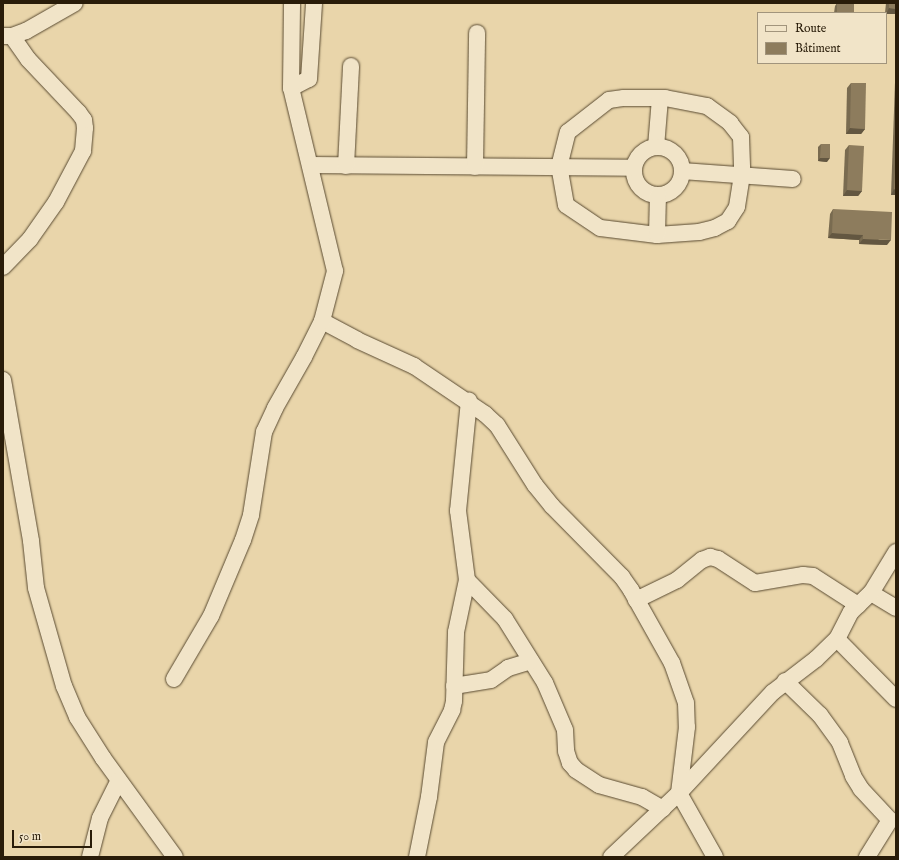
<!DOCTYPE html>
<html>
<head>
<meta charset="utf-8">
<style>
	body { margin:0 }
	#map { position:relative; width:899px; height:860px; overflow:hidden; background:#e9d5aa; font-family:"IM FELL English",serif }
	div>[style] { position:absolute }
	.roads { filter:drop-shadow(0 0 1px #594a31) drop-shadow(0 0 1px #594a31) }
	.minor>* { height:16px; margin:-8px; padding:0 8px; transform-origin:8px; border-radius:8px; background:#f1e4c8 }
	.minor>.ring { margin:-8px; padding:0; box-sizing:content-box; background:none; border:16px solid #f1e4c8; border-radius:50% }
	.wall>* { inset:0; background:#796b50 }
	.shaded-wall>* { inset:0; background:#635741 }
	.building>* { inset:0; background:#8d7c5d }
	span { translate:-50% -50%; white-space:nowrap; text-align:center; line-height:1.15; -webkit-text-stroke:3px #f1e4c8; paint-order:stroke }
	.frame { position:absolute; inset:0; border:4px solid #291c09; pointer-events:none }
	.legend { position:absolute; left:757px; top:12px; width:130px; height:52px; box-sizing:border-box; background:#f1e4c8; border:1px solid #a1947c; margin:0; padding:5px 7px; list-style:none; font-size:12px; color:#291c09 }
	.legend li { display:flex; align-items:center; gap:8px; height:20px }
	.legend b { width:20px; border:1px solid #a1947c }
	.scale { position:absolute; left:12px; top:830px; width:80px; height:18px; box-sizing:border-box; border:2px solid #291c09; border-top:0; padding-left:5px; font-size:12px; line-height:14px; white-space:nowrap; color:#291c09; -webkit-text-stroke:3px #f1e4c8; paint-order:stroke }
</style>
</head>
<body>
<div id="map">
	<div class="roads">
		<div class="minor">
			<div style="left:3px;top:36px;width:9px"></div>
			<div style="left:12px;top:36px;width:15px;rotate:-20deg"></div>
			<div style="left:26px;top:31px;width:56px;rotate:-29.7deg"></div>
			<div style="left:291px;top:88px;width:20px;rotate:-27deg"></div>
			<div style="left:309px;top:79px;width:76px;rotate:-86.2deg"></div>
			<div style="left:624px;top:98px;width:41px"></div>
			<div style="left:665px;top:98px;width:43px;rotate:10.8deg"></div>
			<div style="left:707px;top:106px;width:29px;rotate:36deg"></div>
			<div style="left:730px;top:123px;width:18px;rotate:52deg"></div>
			<div style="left:741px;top:137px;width:38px;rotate:88deg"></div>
			<div style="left:742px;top:175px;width:32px;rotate:99deg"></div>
			<div style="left:737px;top:207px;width:17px;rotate:123deg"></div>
			<div style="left:728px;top:221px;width:15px;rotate:152deg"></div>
			<div style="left:715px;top:228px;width:16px;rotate:166deg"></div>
			<div style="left:699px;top:232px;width:42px;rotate:175.9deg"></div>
			<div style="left:657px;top:235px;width:57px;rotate:-173deg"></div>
			<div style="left:600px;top:228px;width:41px;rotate:-145.9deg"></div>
			<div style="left:566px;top:205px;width:39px;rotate:-100deg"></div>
			<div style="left:559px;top:167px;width:36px;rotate:-76deg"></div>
			<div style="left:568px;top:132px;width:52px;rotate:-38deg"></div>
			<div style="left:609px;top:100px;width:15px;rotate:-8deg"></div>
			<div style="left:656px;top:147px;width:49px;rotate:-85.3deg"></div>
			<div class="ring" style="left:634px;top:147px;width:32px;height:32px"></div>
			<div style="left:310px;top:165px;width:324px;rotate:0.5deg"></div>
			<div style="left:346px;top:166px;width:100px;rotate:-87.1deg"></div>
			<div style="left:475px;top:167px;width:134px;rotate:-89.1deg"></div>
			<div style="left:682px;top:171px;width:111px;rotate:4.1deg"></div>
			<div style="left:657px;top:235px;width:40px;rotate:-88.6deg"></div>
			<div style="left:3px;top:267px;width:39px;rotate:-46deg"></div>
			<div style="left:30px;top:239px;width:45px;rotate:-54.9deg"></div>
			<div style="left:56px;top:202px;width:58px;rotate:-62.1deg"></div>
			<div style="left:83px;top:151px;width:23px;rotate:-85deg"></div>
			<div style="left:85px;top:128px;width:8px;rotate:-97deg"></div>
			<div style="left:84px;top:120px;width:9px;rotate:-126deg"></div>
			<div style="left:79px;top:113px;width:74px;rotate:-133.4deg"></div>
			<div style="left:28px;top:59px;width:28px;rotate:-125deg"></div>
			<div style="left:322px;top:321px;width:40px;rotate:28deg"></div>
			<div style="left:357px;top:340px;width:63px;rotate:24.5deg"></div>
			<div style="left:414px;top:366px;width:86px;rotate:34.1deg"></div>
			<div style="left:485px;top:414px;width:16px;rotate:43deg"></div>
			<div style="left:497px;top:425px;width:71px;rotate:57.7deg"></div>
			<div style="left:535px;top:485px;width:27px;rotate:51deg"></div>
			<div style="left:552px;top:506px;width:100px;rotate:45.4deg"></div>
			<div style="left:622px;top:577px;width:16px;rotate:55deg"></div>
			<div style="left:631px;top:590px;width:84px;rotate:60.7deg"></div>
			<div style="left:672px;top:663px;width:42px;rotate:70.7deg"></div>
			<div style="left:686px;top:703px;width:24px;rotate:88deg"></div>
			<div style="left:687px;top:727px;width:66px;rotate:96.9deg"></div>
			<div style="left:679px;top:793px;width:93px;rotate:136.7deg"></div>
			<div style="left:3px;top:380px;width:163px;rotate:80.1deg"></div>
			<div style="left:31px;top:541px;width:47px;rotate:83.9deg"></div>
			<div style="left:36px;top:588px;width:102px;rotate:74.1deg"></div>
			<div style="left:64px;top:686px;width:34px;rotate:67deg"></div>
			<div style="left:77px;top:717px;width:49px;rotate:57.6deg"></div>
			<div style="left:103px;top:758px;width:122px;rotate:54deg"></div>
			<div style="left:467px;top:580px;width:54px;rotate:45.7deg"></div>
			<div style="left:505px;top:619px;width:75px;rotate:58deg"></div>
			<div style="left:545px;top:683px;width:51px;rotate:66.9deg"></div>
			<div style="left:565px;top:730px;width:21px;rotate:87deg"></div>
			<div style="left:566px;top:751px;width:13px;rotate:72deg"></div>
			<div style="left:570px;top:763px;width:9px;rotate:49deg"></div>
			<div style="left:576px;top:770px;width:27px;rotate:33deg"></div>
			<div style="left:599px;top:785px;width:45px;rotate:15.6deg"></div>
			<div style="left:642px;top:797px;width:24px;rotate:30deg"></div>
			<div style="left:871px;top:593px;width:29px;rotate:31deg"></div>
			<div style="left:636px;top:600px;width:46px;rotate:-26deg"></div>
			<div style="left:677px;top:580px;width:32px;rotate:-39deg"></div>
			<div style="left:702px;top:560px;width:9px;rotate:-21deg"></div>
			<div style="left:710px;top:557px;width:8px;rotate:14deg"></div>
			<div style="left:718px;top:559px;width:44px;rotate:33deg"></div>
			<div style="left:755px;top:583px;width:49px;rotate:-9.5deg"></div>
			<div style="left:803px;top:575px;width:10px;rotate:6deg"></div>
			<div style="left:813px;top:576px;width:54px;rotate:32.8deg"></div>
			<div style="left:837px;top:639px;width:84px;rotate:45.5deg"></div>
			<div style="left:174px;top:679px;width:73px;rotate:-59.6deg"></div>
			<div style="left:211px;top:616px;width:82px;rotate:-67.2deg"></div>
			<div style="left:243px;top:540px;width:26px;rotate:-72deg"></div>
			<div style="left:251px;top:515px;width:84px;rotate:-81.1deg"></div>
			<div style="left:264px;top:432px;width:26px;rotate:-65deg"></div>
			<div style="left:275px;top:408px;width:59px;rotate:-60.4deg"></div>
			<div style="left:304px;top:357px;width:40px;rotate:-63.4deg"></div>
			<div style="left:322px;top:321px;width:52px;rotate:-75.4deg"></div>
			<div style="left:335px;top:271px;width:188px;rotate:-103.5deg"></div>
			<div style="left:291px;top:88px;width:85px;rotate:-89.3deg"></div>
			<div style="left:785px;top:681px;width:49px;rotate:44.2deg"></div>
			<div style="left:820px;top:715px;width:34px;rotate:54deg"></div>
			<div style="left:840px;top:743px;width:35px;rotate:68deg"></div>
			<div style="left:853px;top:776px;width:15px;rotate:58deg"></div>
			<div style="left:861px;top:789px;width:42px;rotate:46.9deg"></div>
			<div style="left:890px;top:820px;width:44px;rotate:121.9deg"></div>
			<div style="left:454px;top:686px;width:37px;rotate:-9deg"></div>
			<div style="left:491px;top:680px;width:21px;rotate:-35deg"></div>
			<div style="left:508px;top:668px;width:24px;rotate:-17deg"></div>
			<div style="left:90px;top:857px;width:40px;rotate:-75.6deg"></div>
			<div style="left:100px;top:818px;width:42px;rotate:-63.4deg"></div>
			<div style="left:417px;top:857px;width:61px;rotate:-78.7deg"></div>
			<div style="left:429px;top:797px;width:55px;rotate:-82.7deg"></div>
			<div style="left:436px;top:742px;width:36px;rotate:-63deg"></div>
			<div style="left:452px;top:710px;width:9px;rotate:-77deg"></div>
			<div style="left:454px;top:701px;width:69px;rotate:-88.3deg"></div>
			<div style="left:456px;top:632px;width:53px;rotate:-78.1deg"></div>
			<div style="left:467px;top:580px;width:70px;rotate:-97.4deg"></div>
			<div style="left:458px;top:511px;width:111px;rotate:-84.3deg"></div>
			<div style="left:715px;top:857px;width:73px;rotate:-119.4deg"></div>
			<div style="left:679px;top:793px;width:138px;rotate:-47.1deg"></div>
			<div style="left:773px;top:692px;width:54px;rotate:-37.5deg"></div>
			<div style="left:816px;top:659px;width:29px;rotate:-44deg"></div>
			<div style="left:837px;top:639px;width:30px;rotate:-63deg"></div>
			<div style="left:851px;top:612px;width:28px;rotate:-44deg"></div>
			<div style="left:871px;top:593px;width:48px;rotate:-58.6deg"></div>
		</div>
	</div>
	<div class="wall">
		<div style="clip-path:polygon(837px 3px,847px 3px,854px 13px,834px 13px,835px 6px)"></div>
		<div style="clip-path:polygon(886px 3px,896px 3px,896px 14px,886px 14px,885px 13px)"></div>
		<div style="clip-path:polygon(896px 54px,896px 195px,891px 195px)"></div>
		<div style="clip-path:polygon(851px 83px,865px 129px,861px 134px,846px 134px,847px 88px)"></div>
		<div style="clip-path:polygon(821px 144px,827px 162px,818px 161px,818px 147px)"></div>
		<div style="clip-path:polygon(849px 145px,862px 191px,858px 196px,843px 196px,845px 150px)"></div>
		<div style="clip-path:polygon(833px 209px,887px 245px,859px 244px,859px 240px,828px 238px,830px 214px)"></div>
	</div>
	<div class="shaded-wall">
		<div style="clip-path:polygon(889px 8px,896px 9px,896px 14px,886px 14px)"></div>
		<div style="clip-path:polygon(850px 128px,865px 129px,861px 134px,846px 134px)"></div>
		<div style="clip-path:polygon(820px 158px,830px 158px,827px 162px,818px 161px)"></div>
		<div style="clip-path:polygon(894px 189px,896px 190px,896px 195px,891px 195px)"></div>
		<div style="clip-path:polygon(847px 190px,862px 191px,858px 196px,843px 196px)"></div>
		<div style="clip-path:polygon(832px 233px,863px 235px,859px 240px,828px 238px)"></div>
		<div style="clip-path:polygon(863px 239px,891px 240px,887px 245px,859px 244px)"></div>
	</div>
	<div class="building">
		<div style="clip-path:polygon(837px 3px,854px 4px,854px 13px,837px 13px)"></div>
		<div style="clip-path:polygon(889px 3px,896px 3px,896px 9px,889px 8px)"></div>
		<div style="clip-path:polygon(851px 83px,866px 83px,865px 129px,850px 128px)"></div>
		<div style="clip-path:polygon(821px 144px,830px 144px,830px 158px,820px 158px)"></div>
		<div style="clip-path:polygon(849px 145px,864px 146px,862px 191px,847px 190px)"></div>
		<div style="clip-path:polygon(896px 149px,896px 190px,894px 189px)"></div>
		<div style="clip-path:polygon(833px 209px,892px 212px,891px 240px,863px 239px,863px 235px,832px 233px)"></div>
	</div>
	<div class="frame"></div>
	<ul class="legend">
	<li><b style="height:5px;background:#f1e4c8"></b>Route</li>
	<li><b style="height:11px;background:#8d7c5d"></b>Bâtiment</li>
	</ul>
	<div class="scale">50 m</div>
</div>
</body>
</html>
